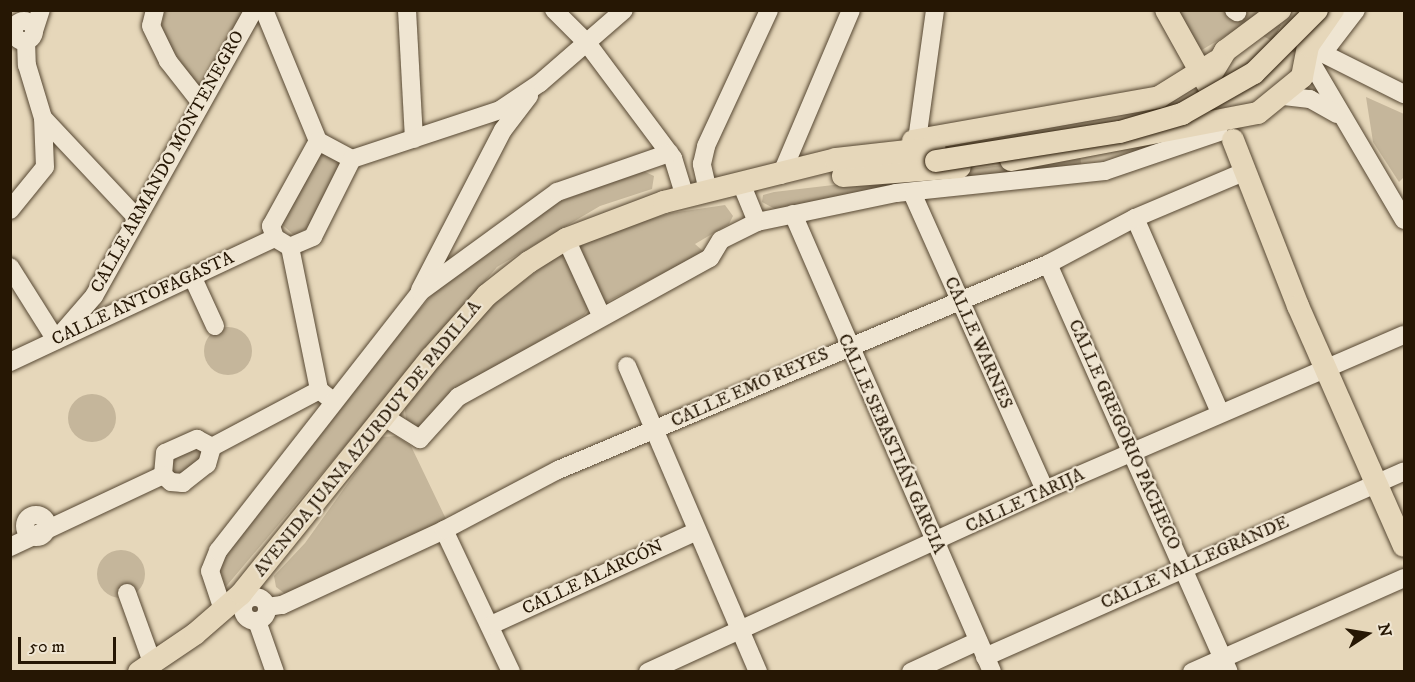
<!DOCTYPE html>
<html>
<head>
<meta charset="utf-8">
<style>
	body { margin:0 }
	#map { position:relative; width:1415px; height:682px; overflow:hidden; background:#e6d7ba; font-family:"IM FELL DW Pica",serif }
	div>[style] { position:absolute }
	.green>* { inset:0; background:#c5b69b }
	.round { border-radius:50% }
	.minor-tunnel>* { height:18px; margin-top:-9px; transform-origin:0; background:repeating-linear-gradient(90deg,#c0b196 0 18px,transparent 0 27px) }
	.roads { filter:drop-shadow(0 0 2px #564732) drop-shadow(0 0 2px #564732) }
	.minor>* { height:18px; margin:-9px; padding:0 9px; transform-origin:9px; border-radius:9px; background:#efe5d2 }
	.minor>.ring { margin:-9px; padding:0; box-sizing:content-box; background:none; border:18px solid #efe5d2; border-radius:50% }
	.major>* { height:22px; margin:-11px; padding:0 11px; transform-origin:11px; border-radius:11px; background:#e6d7ba }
	.bridges { filter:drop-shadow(0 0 2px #261704) drop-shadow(0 0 2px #261704) }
	.major-bridge>* { height:22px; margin:-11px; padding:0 11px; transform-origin:11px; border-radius:11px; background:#e6d7ba }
	span { translate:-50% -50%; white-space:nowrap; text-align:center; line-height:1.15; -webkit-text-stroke:4.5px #efe5d2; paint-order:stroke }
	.street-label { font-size:18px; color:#261704 }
	.frame { position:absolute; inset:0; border:12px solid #261704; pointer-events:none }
	.north { position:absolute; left:1337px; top:604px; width:60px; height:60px; -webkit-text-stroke:4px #efe5d2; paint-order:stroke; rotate:78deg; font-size:16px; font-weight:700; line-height:24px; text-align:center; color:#261704 }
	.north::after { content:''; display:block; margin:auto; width:21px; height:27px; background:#261704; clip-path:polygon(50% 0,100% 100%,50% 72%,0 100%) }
	.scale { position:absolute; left:18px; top:637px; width:98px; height:27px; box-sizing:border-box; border:3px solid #261704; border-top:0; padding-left:8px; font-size:18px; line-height:21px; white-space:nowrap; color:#261704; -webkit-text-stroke:4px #efe5d2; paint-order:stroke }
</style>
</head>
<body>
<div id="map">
	<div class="green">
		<div style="clip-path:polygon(165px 11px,246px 11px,200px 89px,160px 32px)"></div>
		<div style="clip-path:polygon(1179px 11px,1227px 11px,1249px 22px,1200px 51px)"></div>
		<div style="clip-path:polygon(1366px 97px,1404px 114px,1404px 177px,1399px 182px,1373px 142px)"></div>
		<div style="clip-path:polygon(322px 149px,343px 165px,311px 225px,295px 236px,277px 220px)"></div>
		<div style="clip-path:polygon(1080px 156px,1082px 168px,775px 209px,762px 202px,763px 195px,774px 192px)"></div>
		<div style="clip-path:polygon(641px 170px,654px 176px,652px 189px,600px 206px,497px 267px,223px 590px,219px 565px,334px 411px,436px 290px,551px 205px)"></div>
		<div style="clip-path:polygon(725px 205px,733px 216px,729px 224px,695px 244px,704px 252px,603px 304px,579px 247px,609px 231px,671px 213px)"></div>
		<div style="clip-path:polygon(562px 252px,589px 308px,584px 315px,447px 395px,419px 429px,406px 419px,404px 404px,491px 306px)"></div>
		<div class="round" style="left:204px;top:327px;width:48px;height:48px"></div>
		<div class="round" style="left:68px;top:394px;width:48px;height:48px"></div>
		<div style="clip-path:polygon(396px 436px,411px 446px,446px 519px,288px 596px,276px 587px,274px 576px,305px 543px,381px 437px)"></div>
		<div style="clip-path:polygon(192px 443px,207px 453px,190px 474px,171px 476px,169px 457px)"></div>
		<div class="round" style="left:97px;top:550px;width:48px;height:48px"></div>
	</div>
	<div class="minor-tunnel">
		<div style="left:1237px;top:12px;width:70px;rotate:28deg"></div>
	</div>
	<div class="roads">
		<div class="minor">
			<div style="left:155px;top:10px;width:16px;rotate:104deg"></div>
			<div style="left:151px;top:26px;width:39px;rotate:64deg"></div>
			<div style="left:168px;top:61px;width:53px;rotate:51.8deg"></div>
			<div style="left:264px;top:10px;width:142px;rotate:67.6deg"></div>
			<div style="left:407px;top:10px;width:129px;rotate:86.9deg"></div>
			<div style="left:554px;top:10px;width:47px;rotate:45deg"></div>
			<div style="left:587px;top:43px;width:144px;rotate:53.2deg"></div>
			<div style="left:673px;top:158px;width:41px;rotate:72.9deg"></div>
			<div style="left:1234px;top:10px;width:4px;rotate:34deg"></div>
			<div style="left:1356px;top:10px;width:54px;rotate:127.5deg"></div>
			<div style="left:1323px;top:53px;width:16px;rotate:165deg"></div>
			<div style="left:1308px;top:57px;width:189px;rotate:59.5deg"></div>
			<div class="ring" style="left:14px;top:21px;width:2px;height:2px"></div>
			<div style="left:34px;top:31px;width:22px;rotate:-72deg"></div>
			<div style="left:26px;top:41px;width:24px;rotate:88deg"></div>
			<div style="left:27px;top:65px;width:55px;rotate:73.2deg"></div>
			<div style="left:43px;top:118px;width:136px;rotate:46.8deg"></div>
			<div style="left:1312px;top:48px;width:103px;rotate:26.6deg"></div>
			<div style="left:1284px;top:96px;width:26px;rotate:7deg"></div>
			<div style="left:1310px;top:99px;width:31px;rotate:29deg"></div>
			<div style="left:917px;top:140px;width:131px;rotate:-82.1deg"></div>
			<div style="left:318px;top:141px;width:38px;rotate:28deg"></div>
			<div style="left:352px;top:159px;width:87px;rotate:116.6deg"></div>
			<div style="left:313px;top:237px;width:25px;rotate:157deg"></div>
			<div style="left:290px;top:247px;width:17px;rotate:-149deg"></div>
			<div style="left:275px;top:238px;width:13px;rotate:-108deg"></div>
			<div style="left:271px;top:226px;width:97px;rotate:-61.1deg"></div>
			<div style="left:352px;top:159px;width:156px;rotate:-18.3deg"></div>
			<div style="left:500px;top:110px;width:48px;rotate:-34deg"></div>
			<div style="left:540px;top:83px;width:111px;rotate:-41deg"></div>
			<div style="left:781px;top:175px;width:179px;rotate:-67deg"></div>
			<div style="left:741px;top:183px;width:42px;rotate:67.7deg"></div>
			<div style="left:708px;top:191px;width:28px;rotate:-103deg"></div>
			<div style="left:702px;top:164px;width:18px;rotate:-77deg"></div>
			<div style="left:706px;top:146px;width:150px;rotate:-65.1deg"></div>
			<div style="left:913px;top:195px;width:323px;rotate:65.9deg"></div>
			<div style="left:10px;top:210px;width:55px;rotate:-50.9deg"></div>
			<div style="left:45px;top:167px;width:49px;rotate:-92.3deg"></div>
			<div style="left:793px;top:214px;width:499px;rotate:66.5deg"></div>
			<div style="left:1135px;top:218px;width:213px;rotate:66.4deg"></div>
			<div style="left:566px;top:239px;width:84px;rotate:65.3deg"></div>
			<div style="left:290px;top:247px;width:146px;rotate:78.5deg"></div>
			<div style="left:319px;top:390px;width:16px;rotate:38deg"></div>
			<div style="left:1048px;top:264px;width:446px;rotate:66.1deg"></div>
			<div style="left:10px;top:267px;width:86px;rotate:57.8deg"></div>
			<div style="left:192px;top:276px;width:55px;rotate:65.3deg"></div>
			<div style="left:420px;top:290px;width:180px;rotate:-62.6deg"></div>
			<div style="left:503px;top:130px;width:43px;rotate:-52.6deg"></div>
			<div style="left:56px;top:340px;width:58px;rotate:-49.2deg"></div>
			<div style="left:94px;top:296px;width:328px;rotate:-60.8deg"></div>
			<div style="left:10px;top:362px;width:293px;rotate:-25.1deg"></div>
			<div style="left:627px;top:366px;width:333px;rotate:66.8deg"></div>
			<div style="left:386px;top:418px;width:40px;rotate:32deg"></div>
			<div style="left:420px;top:439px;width:57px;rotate:-47.9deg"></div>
			<div style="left:458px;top:397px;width:288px;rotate:-28.9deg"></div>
			<div style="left:710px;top:258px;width:21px;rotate:-59deg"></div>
			<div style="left:721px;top:240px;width:40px;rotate:-26.6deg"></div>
			<div style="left:757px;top:222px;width:142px;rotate:-11.8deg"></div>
			<div style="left:896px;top:193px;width:210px;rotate:-6deg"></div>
			<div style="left:1105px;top:171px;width:120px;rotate:-18.9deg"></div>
			<div style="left:197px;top:439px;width:17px;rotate:28deg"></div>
			<div style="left:212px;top:447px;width:18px;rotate:106deg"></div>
			<div style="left:207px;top:464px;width:31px;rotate:142deg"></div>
			<div style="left:183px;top:483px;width:12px;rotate:-175deg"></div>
			<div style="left:171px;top:482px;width:11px;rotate:-139deg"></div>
			<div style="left:163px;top:475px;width:22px;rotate:-85deg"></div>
			<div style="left:165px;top:453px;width:35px;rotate:-24deg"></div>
			<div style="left:212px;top:447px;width:121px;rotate:-28deg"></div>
			<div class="ring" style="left:25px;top:515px;width:4px;height:4px"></div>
			<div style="left:444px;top:530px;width:157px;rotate:64.7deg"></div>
			<div style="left:10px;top:547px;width:169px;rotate:-25.2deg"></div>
			<div style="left:127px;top:593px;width:73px;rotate:70.1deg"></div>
			<div class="ring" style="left:243px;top:597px;width:6px;height:6px"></div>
			<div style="left:267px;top:607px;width:15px;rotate:-8deg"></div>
			<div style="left:282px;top:605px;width:179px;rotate:-24.8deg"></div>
			<div style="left:444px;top:530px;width:129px;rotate:-27.8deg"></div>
			<div style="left:558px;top:470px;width:532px;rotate:-22.8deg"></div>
			<div style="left:1048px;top:264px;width:98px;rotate:-27.9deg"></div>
			<div style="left:1135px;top:218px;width:111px;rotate:-22.9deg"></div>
			<div style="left:223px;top:610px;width:41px;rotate:-108.4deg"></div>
			<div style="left:210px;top:571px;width:22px;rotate:-68deg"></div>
			<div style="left:218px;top:551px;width:328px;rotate:-52deg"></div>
			<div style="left:420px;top:292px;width:170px;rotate:-36.1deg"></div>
			<div style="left:557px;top:192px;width:119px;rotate:-19.2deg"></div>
			<div style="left:257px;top:621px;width:54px;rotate:70.6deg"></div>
			<div style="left:491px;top:625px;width:224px;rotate:-24.5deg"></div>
			<div style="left:985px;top:657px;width:458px;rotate:-23.9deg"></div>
			<div style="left:648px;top:672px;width:437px;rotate:-24.6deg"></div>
			<div style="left:1045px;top:490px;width:391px;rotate:-23.4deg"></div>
			<div style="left:911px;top:672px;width:74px;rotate:-24.8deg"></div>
			<div style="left:1192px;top:672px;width:232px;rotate:-23.9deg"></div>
		</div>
		<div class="major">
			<div style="left:1166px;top:10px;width:88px;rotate:60.8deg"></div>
			<div style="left:1212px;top:73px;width:26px;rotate:-59deg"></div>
			<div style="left:1225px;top:51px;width:69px;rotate:-36.7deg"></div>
			<div style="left:1233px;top:140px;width:178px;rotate:68.6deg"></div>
			<div style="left:1298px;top:306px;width:262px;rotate:66.2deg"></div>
			<div style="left:913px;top:141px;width:250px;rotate:-10.1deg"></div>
			<div style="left:1159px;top:97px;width:68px;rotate:-31.8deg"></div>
			<div style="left:1011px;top:160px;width:251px;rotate:-10.8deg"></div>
			<div style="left:1258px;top:113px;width:57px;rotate:-39.3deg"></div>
			<div style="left:1302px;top:77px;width:32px;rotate:-79deg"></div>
			<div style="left:1308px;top:46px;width:44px;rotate:-55.2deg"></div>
			<div style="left:843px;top:176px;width:117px;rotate:-4.4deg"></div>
			<div style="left:139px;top:672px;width:68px;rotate:-34.2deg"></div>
			<div style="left:195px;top:634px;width:61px;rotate:-41deg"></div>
			<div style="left:241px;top:594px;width:303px;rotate:-51.2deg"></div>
			<div style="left:431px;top:358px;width:84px;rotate:-48.4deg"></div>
			<div style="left:487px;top:295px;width:53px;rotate:-38.2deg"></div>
			<div style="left:529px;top:262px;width:44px;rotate:-31.9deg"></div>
			<div style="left:566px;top:239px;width:105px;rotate:-20.7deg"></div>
			<div style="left:664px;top:202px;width:177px;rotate:-14deg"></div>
			<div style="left:836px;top:159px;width:99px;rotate:-6.4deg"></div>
		</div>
	</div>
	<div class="bridges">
		<div class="major-bridge">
			<div style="left:936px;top:161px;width:186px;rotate:-9deg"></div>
			<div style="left:1120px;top:132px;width:65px;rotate:-16.2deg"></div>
			<div style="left:1182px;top:114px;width:83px;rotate:-29.7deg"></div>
			<div style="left:1254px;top:73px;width:89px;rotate:-45deg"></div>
		</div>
	</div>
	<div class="street-label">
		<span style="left:168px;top:162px;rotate:-61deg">CALLE ARMANDO MONTENEGRO</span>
		<span style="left:143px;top:299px;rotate:-25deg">CALLE ANTOFAGASTA</span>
		<span style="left:978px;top:343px;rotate:66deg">CALLE WARNES</span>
		<span style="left:750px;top:388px;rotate:-24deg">CALLE EMO REYES</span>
		<span style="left:1124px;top:435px;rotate:66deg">CALLE GREGORIO PACHECO</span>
		<span style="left:368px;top:439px;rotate:-51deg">AVENIDA JUANA AZURDUY DE PADILLA</span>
		<span style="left:891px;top:444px;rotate:66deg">CALLE SEBASTIÁN GARCIA</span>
		<span style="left:1025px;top:501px;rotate:-25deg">CALLE TARIJA</span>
		<span style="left:1195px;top:563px;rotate:-24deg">CALLE VALLEGRANDE</span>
		<span style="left:593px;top:578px;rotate:-25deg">CALLE ALARCÓN</span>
	</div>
	<div class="frame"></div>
	<div class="north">N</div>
	<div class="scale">50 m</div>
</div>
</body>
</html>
